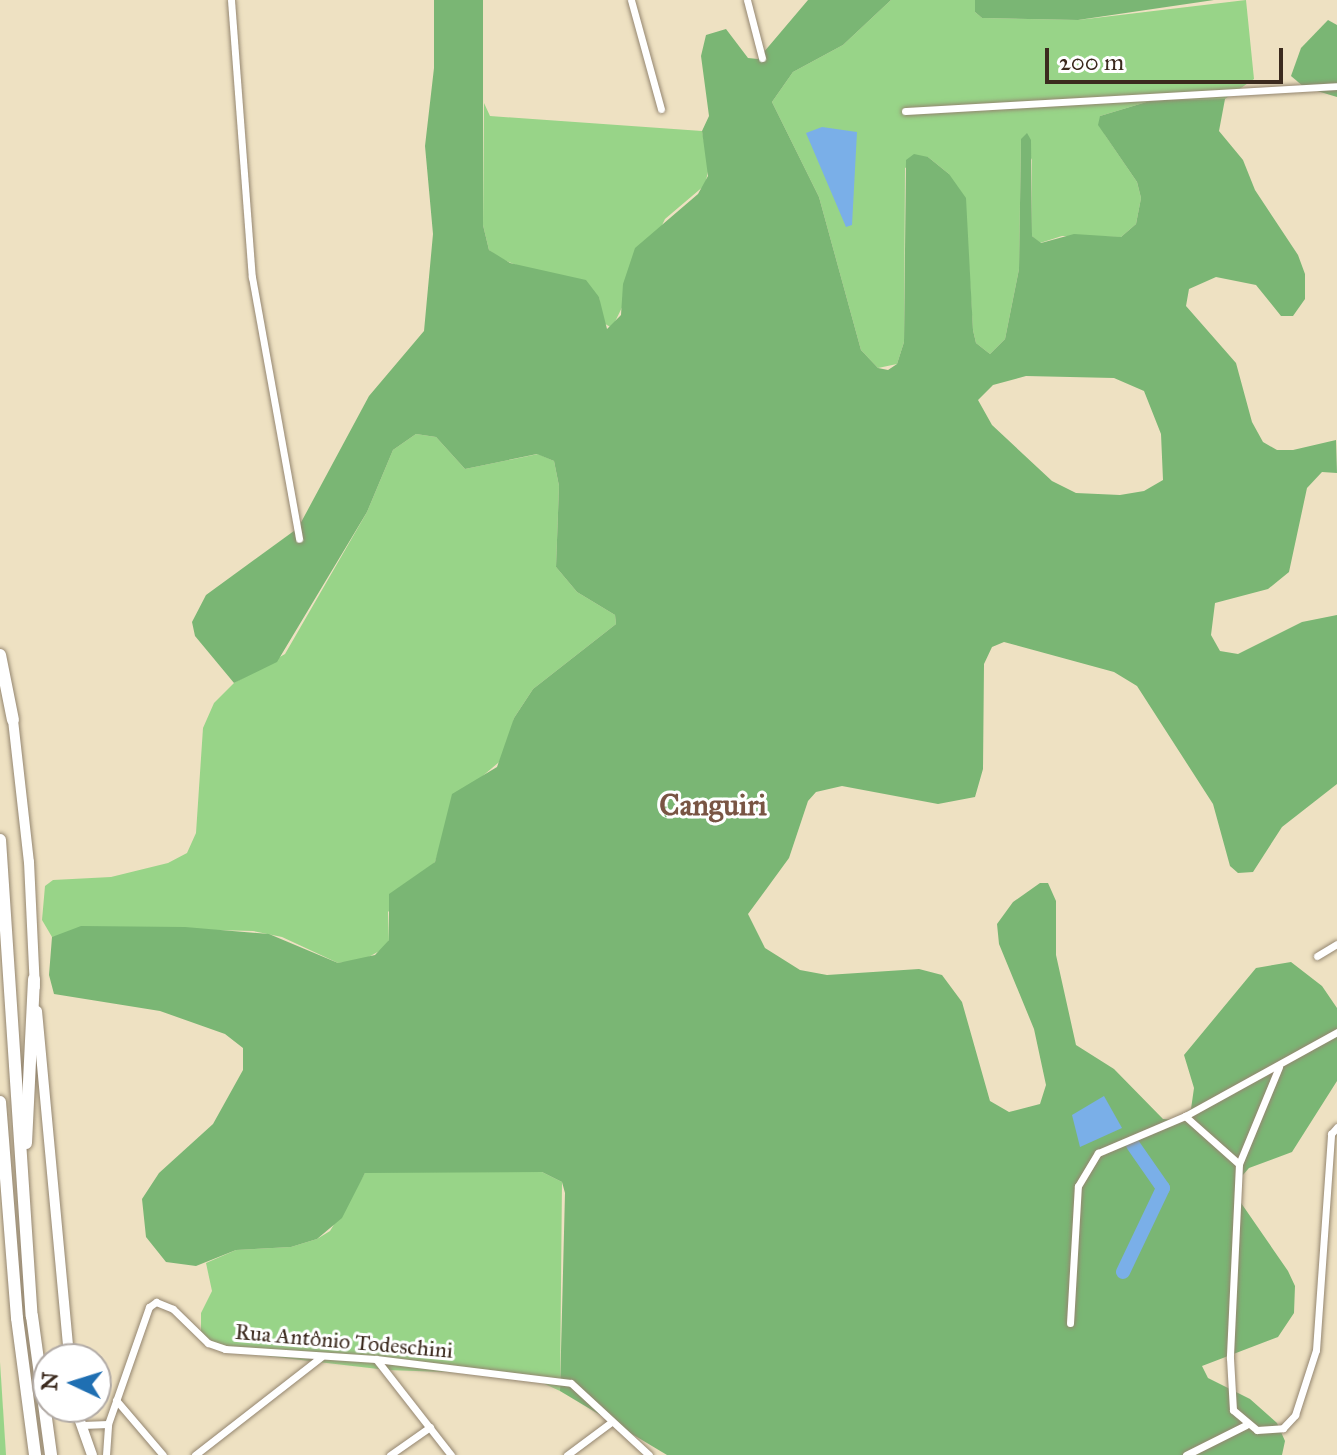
<!DOCTYPE html>
<html>
<head>
<meta charset="utf-8">
<style>
	body { margin:0 }
	#map { position:relative; width:1337px; height:1455px; overflow:hidden; background:#eee1c2; font-family:"IM FELL Great Primer",serif }
	div>[style] { position:absolute }
	.green>* { inset:0; background:#98d488 }
	.forest>* { inset:0; background:#7ab674 }
	.water>* { inset:0; background:#7aafe8 }
	.river>* { height:14px; margin:-7px; padding:0 7px; transform-origin:7px; border-radius:7px; background:#7aafe8 }
	.roads { filter:drop-shadow(0 0 2px #948670) drop-shadow(0 0 2px #948670) }
	.street>* { height:7px; margin:-3.5px; padding:0 3.5px; transform-origin:3.5px; border-radius:3.5px; background:#fff }
	.secondary>* { height:10px; margin:-5px; padding:0 5px; transform-origin:5px; border-radius:5px; background:#fff }
	.highway>* { height:12px; margin:-6px; padding:0 6px; transform-origin:6px; border-radius:6px; background:#fff }
	span { translate:-50% -50%; white-space:nowrap; text-align:center; line-height:1.15; -webkit-text-stroke:6px #fff; paint-order:stroke }
	.street-label { font-size:22px; color:#3b2a1e }
	.district-label { font-size:30px; color:#795544; font-weight:700 }
	.north { position:absolute; left:32px; top:1343px; width:80px; height:80px; box-sizing:border-box; background:#fff; border:2px solid #b1aaa5; border-radius:50%; rotate:274deg; font-size:22px; font-weight:700; line-height:32px; text-align:center; color:#3b2a1e }
	.north::after { content:''; display:block; margin:auto; width:28px; height:36px; background:#1f6fb2; clip-path:polygon(50% 0,100% 100%,50% 72%,0 100%) }
	.scale { position:absolute; left:1045px; top:48px; width:238px; height:36px; box-sizing:border-box; border:4px solid #3b2a1e; border-top:0; padding-left:10px; font-size:24px; line-height:28px; white-space:nowrap; color:#3b2a1e; -webkit-text-stroke:6px #fff; paint-order:stroke }
</style>
</head>
<body>
<div id="map">
	<div class="green">
		<div style="clip-path:polygon(891px 0,975px 0,975px 12px,982px 18px,1078px 20px,1246px 0,1254px 79px,1225px 99px,1153px 100px,1100px 116px,1105px 135px,1137px 182px,1141px 198px,1136px 224px,1121px 237px,1062px 236px,1040px 243px,1032px 236px,1032px 160px,1021px 139px,1019px 269px,1005px 339px,990px 354px,976px 343px,973px 330px,969px 267px,949px 174px,928px 157px,905px 168px,904px 342px,897px 364px,878px 368px,861px 350px,819px 197px,772px 102px,793px 72px,843px 45px)"></div>
		<div style="clip-path:polygon(484px 103px,490px 116px,702px 131px,709px 167px,705px 185px,665px 219px,612px 328px,602px 322px,599px 297px,501px 259px,489px 250px,483px 225px)"></div>
		<div style="clip-path:polygon(416px 434px,436px 437px,465px 469px,538px 454px,554px 461px,559px 486px,556px 567px,577px 592px,615px 615px,616px 624px,533px 689px,514px 718px,505px 757px,478px 780px,444px 835px,435px 862px,388px 912px,389px 940px,385px 948px,363px 960px,338px 963px,282px 937px,253px 931px,139px 928px,52px 937px,42px 920px,45px 886px,53px 880px,111px 877px,168px 863px,187px 853px,196px 833px,203px 728px,214px 703px,234px 683px,285px 654px,367px 512px,393px 450px)"></div>
		<div style="clip-path:polygon(383px 1170px,542px 1172px,562px 1182px,560px 1391px,536px 1380px,503px 1374px,387px 1370px,232px 1352px,209px 1343px,201px 1331px,201px 1313px,212px 1291px,206px 1263px,236px 1250px,291px 1247px,317px 1239px,330px 1231px,365px 1173px)"></div>
		<div style="clip-path:polygon(0 1362px,6px 1455px,0 1455px)"></div>
	</div>
	<div class="forest">
		<div style="clip-path:polygon(evenodd,434px 0,483px 0,483px 225px,489px 250px,510px 263px,586px 280px,599px 297px,607px 329px,621px 315px,623px 284px,635px 248px,698px 194px,708px 176px,702px 131px,709px 116px,701px 56px,706px 35px,726px 29px,748px 58px,758px 59px,808px 0,891px 0,843px 45px,793px 72px,772px 102px,819px 197px,861px 350px,878px 368px,888px 370px,897px 364px,904px 342px,906px 160px,914px 154px,928px 157px,949px 174px,966px 198px,973px 330px,976px 343px,990px 354px,1005px 339px,1019px 269px,1021px 139px,1027px 133px,1031px 140px,1032px 236px,1041px 243px,1074px 234px,1121px 237px,1136px 224px,1141px 198px,1137px 182px,1098px 125px,1100px 116px,1153px 100px,1225px 99px,1219px 131px,1243px 160px,1255px 190px,1298px 255px,1305px 274px,1305px 299px,1293px 316px,1281px 316px,1256px 285px,1216px 277px,1189px 289px,1186px 306px,1236px 363px,1252px 422px,1263px 442px,1277px 450px,1293px 450px,1336px 440px,1337px 473px,1322px 472px,1307px 488px,1289px 572px,1268px 589px,1215px 603px,1211px 635px,1220px 651px,1238px 654px,1302px 622px,1337px 615px,1337px 784px,1282px 827px,1253px 872px,1238px 873px,1230px 866px,1213px 804px,1137px 686px,1114px 672px,1004px 642px,992px 647px,984px 664px,983px 769px,975px 797px,938px 804px,842px 786px,816px 792px,808px 801px,789px 858px,748px 914px,765px 948px,800px 970px,827px 975px,919px 969px,942px 975px,962px 1002px,990px 1101px,1009px 1112px,1040px 1104px,1046px 1085px,1034px 1029px,999px 944px,997px 924px,1013px 902px,1040px 883px,1048px 883px,1056px 901px,1056px 955px,1076px 1045px,1114px 1069px,1163px 1119px,1176px 1120px,1191px 1109px,1194px 1088px,1184px 1055px,1256px 968px,1291px 962px,1322px 986px,1337px 1008px,1337px 1081px,1292px 1152px,1249px 1168px,1242px 1176px,1239px 1200px,1288px 1271px,1295px 1286px,1294px 1313px,1278px 1337px,1202px 1366px,1208px 1378px,1250px 1399px,1277px 1423px,1285px 1441px,1282px 1455px,667px 1455px,560px 1391px,565px 1193px,562px 1182px,542px 1172px,365px 1173px,342px 1218px,317px 1239px,291px 1247px,236px 1250px,196px 1266px,166px 1262px,146px 1237px,142px 1199px,159px 1173px,213px 1124px,243px 1070px,243px 1048px,225px 1034px,160px 1011px,54px 994px,49px 975px,52px 937px,81px 926px,185px 927px,269px 934px,338px 963px,375px 955px,389px 940px,389px 894px,435px 862px,452px 794px,497px 767px,514px 718px,533px 689px,616px 624px,615px 615px,577px 592px,556px 567px,559px 486px,554px 461px,537px 454px,465px 469px,436px 437px,416px 434px,393px 450px,367px 512px,277px 662px,234px 683px,195px 636px,192px 622px,206px 595px,298px 528px,369px 396px,424px 331px,433px 234px,425px 146px,434px 68px,434px 0,1026px 376px,1114px 378px,1144px 391px,1161px 434px,1163px 480px,1144px 491px,1120px 495px,1076px 493px,1052px 481px,992px 425px,978px 400px,993px 385px,1026px 376px)"></div>
		<div style="clip-path:polygon(975px 0,1214px 0,1078px 20px,982px 18px,975px 12px)"></div>
		<div style="clip-path:polygon(1328px 20px,1337px 25px,1337px 97px,1304px 87px,1291px 76px,1301px 48px)"></div>
	</div>
	<div class="water">
		<div style="clip-path:polygon(822px 127px,857px 132px,852px 225px,846px 227px,806px 133px)"></div>
		<div style="clip-path:polygon(1104px 1096px,1122px 1128px,1080px 1147px,1072px 1115px)"></div>
	</div>
	<div class="river">
		<div style="left:1123px;top:1272px;width:93px;rotate:-64.5deg"></div>
		<div style="left:1163px;top:1188px;width:52px;rotate:-124.9deg"></div>
	</div>
	<div class="roads">
		<div class="street">
			<div style="left:231px;top:0;width:278px;rotate:85.7deg"></div>
			<div style="left:252px;top:277px;width:266px;rotate:79.8deg"></div>
			<div style="left:631px;top:0;width:113px;rotate:74.6deg"></div>
			<div style="left:747px;top:0;width:60px;rotate:75.5deg"></div>
			<div style="left:905px;top:111px;width:433px;rotate:-3.3deg"></div>
			<div style="left:1317px;top:956px;width:23px;rotate:-31deg"></div>
			<div style="left:1185px;top:1116px;width:72px;rotate:41.6deg"></div>
			<div style="left:1239px;top:1164px;width:194px;rotate:92.7deg"></div>
			<div style="left:1230px;top:1358px;width:52px;rotate:86.7deg"></div>
			<div style="left:1233px;top:1410px;width:31px;rotate:40deg"></div>
			<div style="left:1257px;top:1430px;width:26px;rotate:-4deg"></div>
			<div style="left:1283px;top:1428px;width:18px;rotate:-47deg"></div>
			<div style="left:1295px;top:1415px;width:68px;rotate:-72.1deg"></div>
			<div style="left:1316px;top:1350px;width:217px;rotate:-86deg"></div>
			<div style="left:1331px;top:1134px;width:9px;rotate:-49deg"></div>
			<div style="left:1239px;top:1164px;width:105px;rotate:-67.6deg"></div>
			<div style="left:1070px;top:1323px;width:137px;rotate:-86.7deg"></div>
			<div style="left:1078px;top:1186px;width:39px;rotate:-59deg"></div>
			<div style="left:1098px;top:1153px;width:95px;rotate:-23deg"></div>
			<div style="left:1185px;top:1116px;width:174px;rotate:-28.9deg"></div>
			<div style="left:376px;top:1359px;width:122px;rotate:52deg"></div>
			<div style="left:116px;top:1400px;width:72px;rotate:49.5deg"></div>
			<div style="left:82px;top:1425px;width:26px;rotate:-2deg"></div>
			<div style="left:106px;top:1455px;width:31px;rotate:-86deg"></div>
			<div style="left:108px;top:1424px;width:124px;rotate:-70.7deg"></div>
			<div style="left:149px;top:1307px;width:9px;rotate:-36deg"></div>
			<div style="left:156px;top:1302px;width:18px;rotate:22deg"></div>
			<div style="left:173px;top:1309px;width:49px;rotate:44.2deg"></div>
			<div style="left:208px;top:1343px;width:18px;rotate:19deg"></div>
			<div style="left:225px;top:1349px;width:151px;rotate:3.8deg"></div>
			<div style="left:376px;top:1359px;width:196px;rotate:7deg"></div>
			<div style="left:571px;top:1383px;width:106px;rotate:42.7deg"></div>
			<div style="left:195px;top:1455px;width:160px;rotate:-37.9deg"></div>
			<div style="left:390px;top:1455px;width:49px;rotate:-35deg"></div>
			<div style="left:567px;top:1455px;width:54px;rotate:-36.7deg"></div>
			<div style="left:1186px;top:1455px;width:67px;rotate:-26.6deg"></div>
		</div>
		<div class="secondary">
			<div style="left:13px;top:720px;width:143px;rotate:83.6deg"></div>
			<div style="left:29px;top:862px;width:125px;rotate:87.3deg"></div>
			<div style="left:37px;top:1011px;width:349px;rotate:84.7deg"></div>
			<div style="left:75px;top:1407px;width:51px;rotate:70.5deg"></div>
		</div>
		<div class="highway">
			<div style="left:0;top:655px;width:66px;rotate:78.7deg"></div>
			<div style="left:0;top:840px;width:477px;rotate:86.2deg"></div>
			<div style="left:32px;top:1316px;width:140px;rotate:82.2deg"></div>
			<div style="left:0;top:1102px;width:217px;rotate:85.5deg"></div>
			<div style="left:17px;top:1318px;width:138px;rotate:82.5deg"></div>
			<div style="left:26px;top:1143px;width:164px;rotate:-87.2deg"></div>
		</div>
	</div>
	<div class="street-label">
		<span style="left:344px;top:1341px;rotate:5deg">Rua Antônio Todeschini</span>
	</div>
	<div class="district-label">
		<span style="left:713px;top:805px">Canguiri</span>
	</div>
	<div class="north">N</div>
	<div class="scale">200 m</div>
</div>
</body>
</html>
